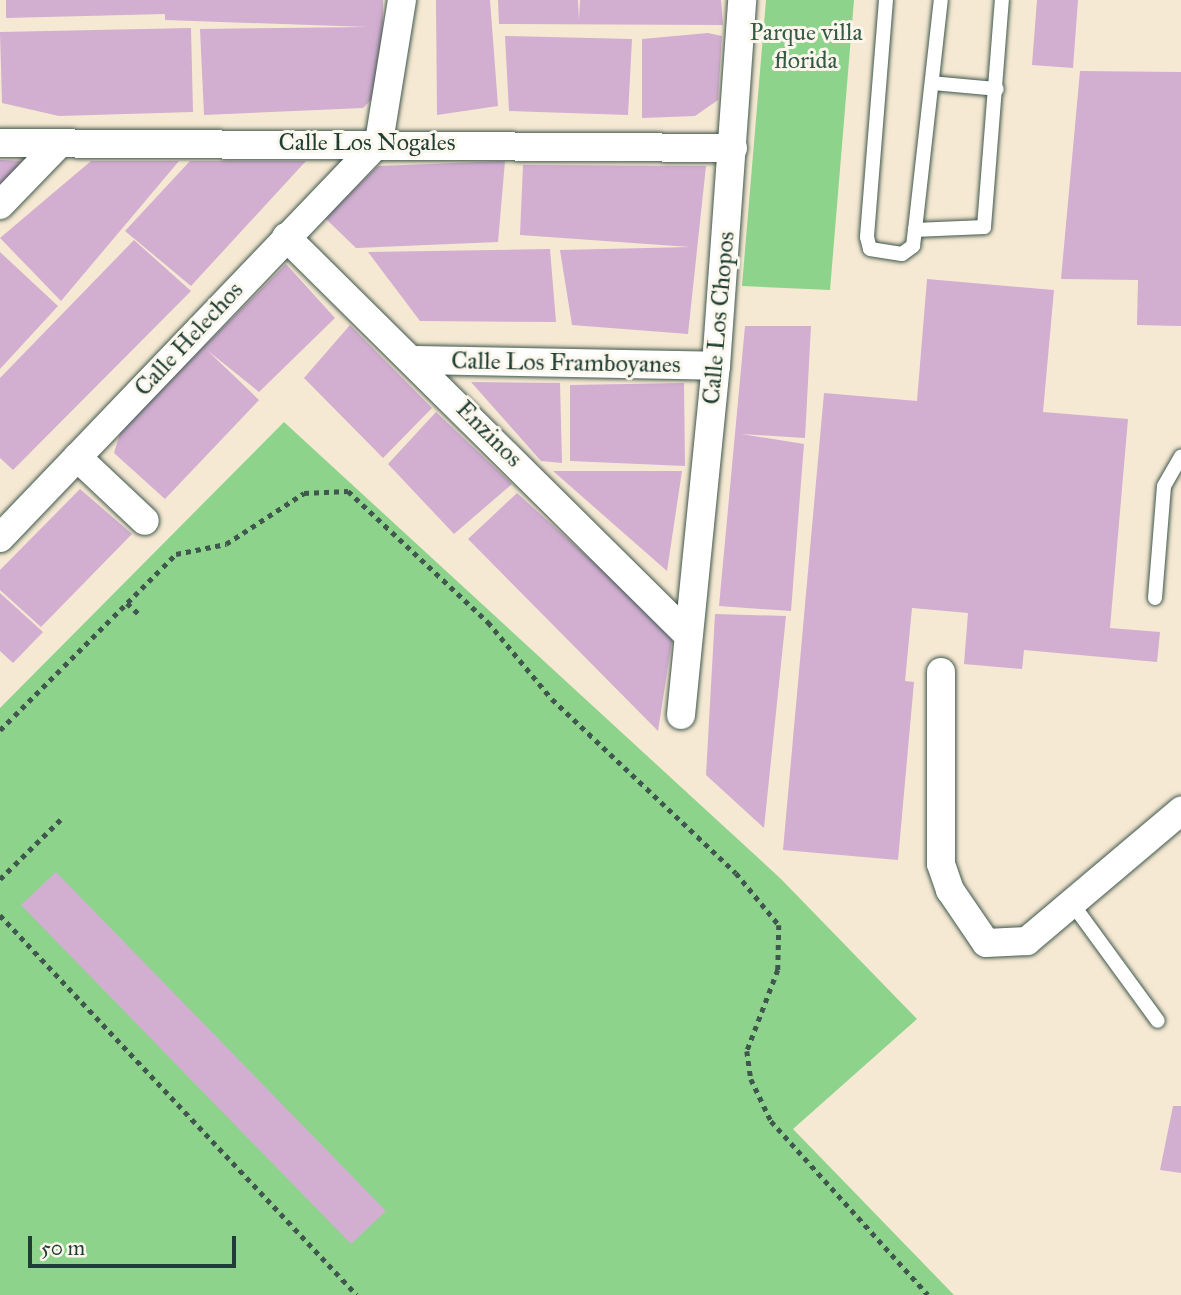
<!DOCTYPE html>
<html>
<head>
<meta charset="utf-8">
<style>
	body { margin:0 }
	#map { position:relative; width:1181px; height:1295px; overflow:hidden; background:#f6e9d3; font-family:"IM FELL Great Primer",serif }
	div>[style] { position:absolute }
	.green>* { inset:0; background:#8dd38c }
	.building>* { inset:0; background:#d2aed1 }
	.path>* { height:4.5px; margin-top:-2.25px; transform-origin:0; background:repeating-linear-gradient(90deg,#3f574c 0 5px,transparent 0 10px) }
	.roads { filter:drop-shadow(0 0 2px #3f574c) drop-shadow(0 0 2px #3f574c) }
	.lane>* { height:14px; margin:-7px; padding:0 7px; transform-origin:7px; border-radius:7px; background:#fff }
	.street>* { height:28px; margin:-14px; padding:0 14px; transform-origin:14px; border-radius:14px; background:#fff }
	span { translate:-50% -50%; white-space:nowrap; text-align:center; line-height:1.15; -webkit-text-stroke:6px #fbf7ec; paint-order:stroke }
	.park-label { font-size:24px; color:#355b46 }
	.street-label { font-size:24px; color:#1f3d34 }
	.scale { position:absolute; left:28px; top:1236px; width:208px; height:32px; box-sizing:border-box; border:4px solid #1f3d34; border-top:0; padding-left:9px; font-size:21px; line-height:24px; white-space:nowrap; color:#1f3d34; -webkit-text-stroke:5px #fbf7ec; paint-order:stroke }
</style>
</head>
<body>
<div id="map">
	<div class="green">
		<div style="clip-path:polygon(766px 0,854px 0,830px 290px,742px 286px)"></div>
		<div style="clip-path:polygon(284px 422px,781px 879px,917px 1019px,793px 1129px,954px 1295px,0 1295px,0 708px)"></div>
	</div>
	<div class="building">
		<div style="clip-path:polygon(6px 0,383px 0,382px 89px,363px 108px,204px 115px,200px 29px,368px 27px,165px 20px,165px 14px,6px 18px)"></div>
		<div style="clip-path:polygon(436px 0,490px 0,498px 106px,437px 115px)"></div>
		<div style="clip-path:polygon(498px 0,578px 0,579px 20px,580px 0,721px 0,723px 25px,499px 24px)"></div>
		<div style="clip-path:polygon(1037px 0,1078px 0,1073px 68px,1032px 65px)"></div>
		<div style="clip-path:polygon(191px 28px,193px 112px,59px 116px,2px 103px,0 32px)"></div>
		<div style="clip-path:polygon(708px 33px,722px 36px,718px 100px,695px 116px,642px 118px,642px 39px)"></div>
		<div style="clip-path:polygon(505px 36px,632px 39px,628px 115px,509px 111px)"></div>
		<div style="clip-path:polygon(1080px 71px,1181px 72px,1181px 326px,1137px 325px,1138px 280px,1061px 279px)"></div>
		<div style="clip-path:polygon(0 160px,25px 161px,0 194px)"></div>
		<div style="clip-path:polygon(91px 161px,179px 161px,61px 301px,0 238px)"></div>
		<div style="clip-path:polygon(190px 161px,306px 161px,191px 286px,125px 231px)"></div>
		<div style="clip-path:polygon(505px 161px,498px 242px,356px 248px,325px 218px,378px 166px)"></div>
		<div style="clip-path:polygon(523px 165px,706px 166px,688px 334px,572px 325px,560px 250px,690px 247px,520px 235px)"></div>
		<div style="clip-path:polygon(134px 240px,191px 291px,13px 470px,0 458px,0 378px)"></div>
		<div style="clip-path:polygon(550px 249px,556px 322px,420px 321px,368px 252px)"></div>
		<div style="clip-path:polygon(0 252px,58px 306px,0 369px)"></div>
		<div style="clip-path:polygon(286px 264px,335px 318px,259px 392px,207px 350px,259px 400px,165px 499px,114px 453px,121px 430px)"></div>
		<div style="clip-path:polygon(927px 279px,1054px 290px,1043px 412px,1128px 419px,1110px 628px,1160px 632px,1157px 662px,1024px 650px,1022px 669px,964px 664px,968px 613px,912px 608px,905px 681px,914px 682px,898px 860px,783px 850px,824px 393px,917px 401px)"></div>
		<div style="clip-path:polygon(350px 325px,432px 408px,383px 458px,304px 378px)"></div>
		<div style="clip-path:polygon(745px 326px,811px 326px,805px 438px,741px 434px,804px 444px,791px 611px,719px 606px)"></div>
		<div style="clip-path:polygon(471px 382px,560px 383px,562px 463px,541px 461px)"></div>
		<div style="clip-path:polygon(684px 383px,685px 466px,570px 461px,570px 385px)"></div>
		<div style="clip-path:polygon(436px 412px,512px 484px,454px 534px,388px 464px)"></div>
		<div style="clip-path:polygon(553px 471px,682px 471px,667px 571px)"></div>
		<div style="clip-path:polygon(80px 489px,132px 534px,41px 627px,0 590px,0 570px)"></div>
		<div style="clip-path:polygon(517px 493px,673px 634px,658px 731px,468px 539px)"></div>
		<div style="clip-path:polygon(0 593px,43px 632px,13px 663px,0 651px)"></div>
		<div style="clip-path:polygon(715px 614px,786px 616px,764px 828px,706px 775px)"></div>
		<div style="clip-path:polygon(56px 872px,386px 1211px,351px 1244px,21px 905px)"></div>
		<div style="clip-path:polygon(1173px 1106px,1181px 1106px,1181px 1173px,1160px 1170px)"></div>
	</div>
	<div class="path">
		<div style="left:127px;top:603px;width:16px;rotate:43deg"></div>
		<div style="left:0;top:730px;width:249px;rotate:-45deg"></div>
		<div style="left:176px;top:554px;width:51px;rotate:-11.3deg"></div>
		<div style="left:226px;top:544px;width:93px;rotate:-33.2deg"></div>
		<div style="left:304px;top:493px;width:44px;rotate:-2.6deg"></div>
		<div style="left:348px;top:491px;width:192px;rotate:43.1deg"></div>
		<div style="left:488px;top:622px;width:100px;rotate:50.3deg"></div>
		<div style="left:552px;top:699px;width:253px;rotate:43.4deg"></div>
		<div style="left:736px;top:873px;width:67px;rotate:50.4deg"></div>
		<div style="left:779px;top:925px;width:45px;rotate:91.3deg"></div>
		<div style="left:778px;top:970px;width:87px;rotate:110.9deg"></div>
		<div style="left:747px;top:1051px;width:28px;rotate:82deg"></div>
		<div style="left:751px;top:1079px;width:47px;rotate:64.5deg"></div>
		<div style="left:771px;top:1121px;width:234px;rotate:47.9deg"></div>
		<div style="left:0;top:879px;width:90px;rotate:-44.5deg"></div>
		<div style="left:0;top:915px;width:521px;rotate:46.79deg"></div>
	</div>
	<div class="roads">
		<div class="lane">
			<div style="left:886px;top:0;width:238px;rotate:94.6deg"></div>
			<div style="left:867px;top:237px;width:12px;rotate:76deg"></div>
			<div style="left:870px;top:249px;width:32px;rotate:9deg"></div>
			<div style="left:902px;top:254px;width:14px;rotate:-36deg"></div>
			<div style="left:913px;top:246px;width:16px;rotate:-83deg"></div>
			<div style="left:915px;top:230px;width:231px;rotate:-83.6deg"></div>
			<div style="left:932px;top:83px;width:65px;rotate:5.3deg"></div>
			<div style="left:915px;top:230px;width:69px;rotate:-2.5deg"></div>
			<div style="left:984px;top:227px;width:228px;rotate:-85.5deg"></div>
			<div style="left:1155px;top:598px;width:112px;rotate:-85.4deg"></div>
			<div style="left:1164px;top:486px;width:34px;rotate:-60deg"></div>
			<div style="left:1074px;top:906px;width:142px;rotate:53.9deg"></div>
		</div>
		<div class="street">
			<div style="left:0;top:143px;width:733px;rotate:0.39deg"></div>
			<div style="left:0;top:205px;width:83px;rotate:-46deg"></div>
			<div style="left:286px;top:237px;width:566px;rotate:44.71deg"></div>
			<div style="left:416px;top:360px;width:300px;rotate:1.1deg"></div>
			<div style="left:77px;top:457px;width:93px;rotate:43.3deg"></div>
			<div style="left:0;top:538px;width:548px;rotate:-46.26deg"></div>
			<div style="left:379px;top:142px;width:144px;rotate:-80.8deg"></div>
			<div style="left:941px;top:672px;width:192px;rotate:90deg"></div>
			<div style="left:941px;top:864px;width:28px;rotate:71deg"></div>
			<div style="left:950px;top:890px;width:64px;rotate:55.8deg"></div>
			<div style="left:986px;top:943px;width:41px;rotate:-2.8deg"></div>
			<div style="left:1027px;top:941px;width:202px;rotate:-40.2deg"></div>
			<div style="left:681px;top:715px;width:351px;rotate:-84.3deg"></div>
			<div style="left:716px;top:366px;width:367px;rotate:-85.9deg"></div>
		</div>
	</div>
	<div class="park-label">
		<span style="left:806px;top:47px">Parque villa<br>florida</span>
	</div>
	<div class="street-label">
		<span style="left:367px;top:143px">Calle Los Nogales</span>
		<span style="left:719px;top:318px;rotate:-85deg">Calle Los Chopos</span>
		<span style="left:189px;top:339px;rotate:-47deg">Calle Helechos</span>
		<span style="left:566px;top:363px;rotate:1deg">Calle Los Framboyanes</span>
		<span style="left:489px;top:434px;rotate:45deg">Enzinos</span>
	</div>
	<div class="scale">50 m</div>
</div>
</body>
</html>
